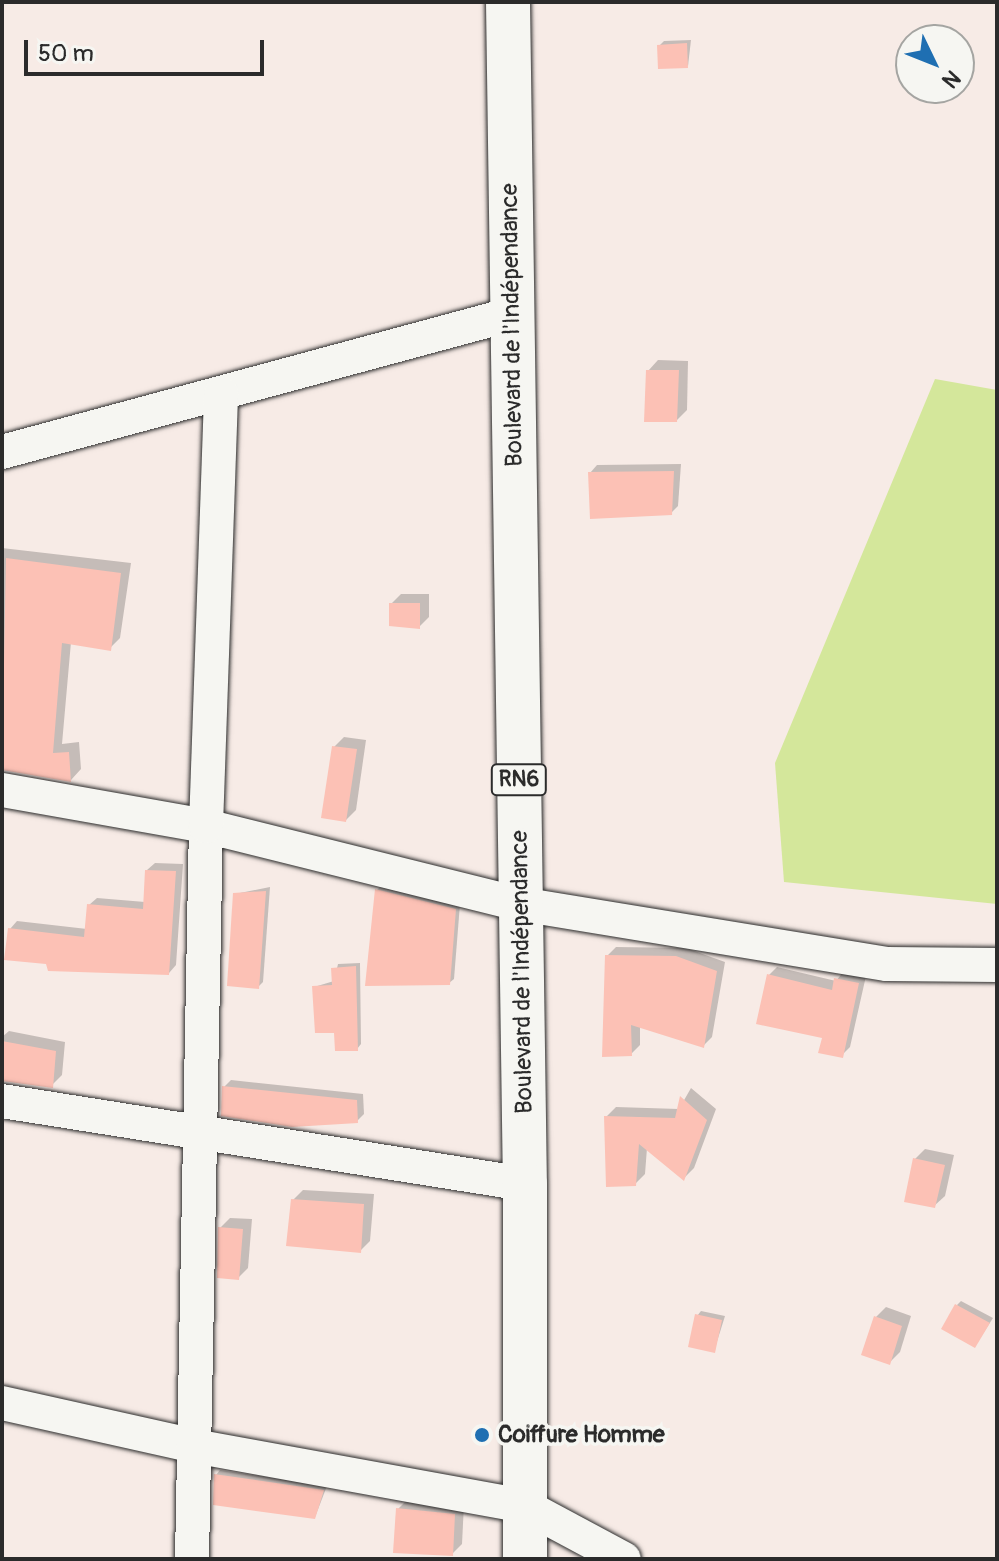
<!DOCTYPE html>
<html>
<head>
<meta charset="utf-8">
<style>
	body { margin:0 }
	#map { position:relative; width:999px; height:1561px; overflow:hidden; background:#f7ebe6; font-family:Pangolin,sans-serif }
	div>[style] { position:absolute }
	.green>* { inset:0; background:#d4e79b }
	.shadow>* { inset:0; background:#0003 }
	.building>* { inset:0; background:#fcc1b5 }
	.roads { filter:drop-shadow(0 0 2px #2b2b2b) drop-shadow(0 0 2px #2b2b2b) }
	.street>* { height:34px; margin:-17px; padding:0 17px; transform-origin:17px; border-radius:17px; background:#f6f6f2 }
	.highway>* { height:44px; margin:-22px; padding:0 22px; transform-origin:22px; border-radius:22px; background:#f6f6f2 }
	.dots>* { width:22px; height:22px; translate:-50% -50%; box-sizing:border-box; border:4px solid #f6f6f2; border-radius:50% }
	span { translate:-50% -50%; white-space:nowrap; text-align:center; line-height:1.15; -webkit-text-stroke:7px #f6f6f2; paint-order:stroke }
	.shield-label span { padding:2px 6px; background:#f6f6f2; border:2px solid; border-radius:6px; -webkit-text-stroke-width:0 }
	.shield-label { font-size:22px; color:#2b2b2b; font-weight:700 }
	.street-label { font-size:24px; color:#2b2b2b }
	.poi-label { font-size:24px; color:#2b2b2b; font-weight:700 }
	.left { translate:0 -50%; text-align:left }
	.frame { position:absolute; inset:0; border:4px solid #2b2b2b; pointer-events:none }
	.north { position:absolute; left:895px; top:24px; width:80px; height:80px; box-sizing:border-box; background:#f6f6f2; border:2px solid #a5a5a2; border-radius:50%; rotate:133deg; font-size:22px; font-weight:700; line-height:32px; text-align:center; color:#2b2b2b }
	.north::after { content:''; display:block; margin:auto; width:28px; height:36px; background:#1f6fb2; clip-path:polygon(50% 0,100% 100%,50% 72%,0 100%) }
	.scale { position:absolute; left:24px; top:40px; width:240px; height:36px; box-sizing:border-box; border:4px solid #2b2b2b; border-top:0; padding-left:10px; font-size:24px; line-height:28px; white-space:nowrap; color:#2b2b2b; -webkit-text-stroke:6px #f6f6f2; paint-order:stroke }
</style>
</head>
<body>
<div id="map">
	<div class="green">
		<div style="clip-path:polygon(935px 379px,997px 390px,997px 904px,784px 882px,775px 763px)"></div>
	</div>
	<div class="shadow">
		<div style="clip-path:polygon(691px 40px,688px 66px,659px 46px,664px 41px)"></div>
		<div style="clip-path:polygon(658px 360px,688px 361px,687px 410px,677px 420px,648px 371px)"></div>
		<div style="clip-path:polygon(681px 464px,678px 506px,671px 513px,590px 473px,597px 465px)"></div>
		<div style="clip-path:polygon(2px 548px,131px 563px,120px 638px,110px 648px,71px 642px,62px 744px,79px 742px,81px 769px,71px 780px,2px 768px)"></div>
		<div style="clip-path:polygon(401px 594px,429px 594px,429px 617px,419px 627px,391px 604px)"></div>
		<div style="clip-path:polygon(344px 737px,366px 740px,356px 810px,346px 820px,334px 747px)"></div>
		<div style="clip-path:polygon(155px 863px,183px 864px,176px 965px,169px 973px,47px 963px,10px 929px,17px 921px,87px 929px,89px 905px,97px 898px,145px 902px,147px 870px)"></div>
		<div style="clip-path:polygon(382px 885px,460px 904px,454px 979px,449px 983px,377px 890px)"></div>
		<div style="clip-path:polygon(270px 887px,263px 982px,258px 987px,235px 894px)"></div>
		<div style="clip-path:polygon(616px 947px,686px 948px,725px 962px,712px 1037px,703px 1046px,640px 1026px,640px 1045px,631px 1054px,607px 956px)"></div>
		<div style="clip-path:polygon(360px 963px,361px 1044px,357px 1049px,336px 1030px,314px 987px,334px 981px,338px 964px)"></div>
		<div style="clip-path:polygon(777px 967px,836px 981px,844px 971px,866px 976px,850px 1047px,842px 1055px,769px 975px)"></div>
		<div style="clip-path:polygon(9px 1031px,65px 1042px,62px 1075px,52px 1085px,2px 1079px,2px 1037px)"></div>
		<div style="clip-path:polygon(231px 1080px,363px 1094px,364px 1114px,357px 1121px,224px 1087px)"></div>
		<div style="clip-path:polygon(691px 1088px,716px 1109px,694px 1168px,684px 1178px,647px 1148px,645px 1174px,635px 1184px,606px 1117px,616px 1107px,679px 1109px)"></div>
		<div style="clip-path:polygon(925px 1149px,954px 1155px,945px 1196px,934px 1206px,915px 1159px)"></div>
		<div style="clip-path:polygon(303px 1190px,374px 1194px,370px 1241px,360px 1251px,293px 1200px)"></div>
		<div style="clip-path:polygon(230px 1218px,252px 1219px,248px 1268px,238px 1278px,220px 1228px)"></div>
		<div style="clip-path:polygon(961px 1301px,993px 1318px,975px 1346px,957px 1305px)"></div>
		<div style="clip-path:polygon(886px 1307px,911px 1316px,900px 1352px,890px 1362px,875px 1318px)"></div>
		<div style="clip-path:polygon(701px 1311px,725px 1316px,714px 1351px,697px 1316px)"></div>
		<div style="clip-path:polygon(220px 1470px,327px 1486px,315px 1517px,216px 1475px)"></div>
		<div style="clip-path:polygon(408px 1499px,464px 1504px,462px 1544px,452px 1554px,398px 1509px)"></div>
	</div>
	<div class="building">
		<div style="clip-path:polygon(687px 43px,688px 68px,658px 69px,657px 45px)"></div>
		<div style="clip-path:polygon(646px 370px,679px 370px,677px 422px,644px 422px)"></div>
		<div style="clip-path:polygon(674px 471px,672px 515px,590px 519px,588px 472px)"></div>
		<div style="clip-path:polygon(6px 558px,121px 573px,111px 651px,62px 643px,53px 753px,69px 752px,71px 782px,2px 770px)"></div>
		<div style="clip-path:polygon(389px 603px,420px 603px,420px 629px,389px 626px)"></div>
		<div style="clip-path:polygon(332px 746px,357px 749px,346px 822px,321px 818px)"></div>
		<div style="clip-path:polygon(145px 870px,176px 871px,169px 975px,48px 971px,46px 964px,4px 960px,8px 928px,84px 937px,87px 904px,143px 909px)"></div>
		<div style="clip-path:polygon(375px 889px,456px 909px,450px 985px,365px 986px)"></div>
		<div style="clip-path:polygon(266px 891px,259px 989px,227px 986px,233px 893px)"></div>
		<div style="clip-path:polygon(605px 955px,676px 956px,717px 971px,704px 1048px,631px 1025px,632px 1056px,602px 1057px)"></div>
		<div style="clip-path:polygon(356px 966px,358px 1051px,335px 1051px,334px 1033px,315px 1033px,312px 986px,332px 985px,331px 968px)"></div>
		<div style="clip-path:polygon(767px 974px,832px 990px,834px 978px,859px 983px,843px 1058px,818px 1053px,822px 1038px,756px 1024px)"></div>
		<div style="clip-path:polygon(2px 1041px,56px 1051px,53px 1088px,2px 1081px)"></div>
		<div style="clip-path:polygon(222px 1086px,357px 1100px,358px 1123px,292px 1127px,221px 1116px)"></div>
		<div style="clip-path:polygon(680px 1096px,707px 1120px,684px 1181px,639px 1144px,636px 1186px,606px 1187px,604px 1116px,675px 1118px)"></div>
		<div style="clip-path:polygon(913px 1158px,945px 1165px,935px 1208px,904px 1202px)"></div>
		<div style="clip-path:polygon(291px 1199px,364px 1204px,361px 1253px,286px 1246px)"></div>
		<div style="clip-path:polygon(218px 1227px,243px 1229px,239px 1280px,217px 1278px)"></div>
		<div style="clip-path:polygon(955px 1304px,990px 1323px,975px 1348px,941px 1329px)"></div>
		<div style="clip-path:polygon(695px 1314px,722px 1320px,715px 1353px,688px 1347px)"></div>
		<div style="clip-path:polygon(874px 1316px,902px 1326px,890px 1365px,861px 1355px)"></div>
		<div style="clip-path:polygon(214px 1474px,324px 1490px,315px 1519px,213px 1505px)"></div>
		<div style="clip-path:polygon(396px 1508px,455px 1514px,453px 1556px,393px 1553px)"></div>
	</div>
	<div class="roads">
		<div class="street">
			<div style="left:2px;top:452px;width:528px;rotate:-15.14deg"></div>
			<div style="left:2px;top:790px;width:207px;rotate:10deg"></div>
			<div style="left:206px;top:826px;width:324px;rotate:14deg"></div>
			<div style="left:520px;top:904px;width:372px;rotate:9.3deg"></div>
			<div style="left:887px;top:964px;width:110px;rotate:0.5deg"></div>
			<div style="left:2px;top:1101px;width:530px;rotate:9.02deg"></div>
			<div style="left:2px;top:1403px;width:197px;rotate:12.6deg"></div>
			<div style="left:194px;top:1446px;width:336px;rotate:10.3deg"></div>
			<div style="left:525px;top:1506px;width:112px;rotate:28.2deg"></div>
			<div style="left:192px;top:1559px;width:733px;rotate:-88.91deg"></div>
			<div style="left:206px;top:826px;width:433px;rotate:-88deg"></div>
		</div>
		<div class="highway">
			<div style="left:508px;top:2px;width:1182px;rotate:89.18deg"></div>
			<div style="left:525px;top:1184px;width:375px;rotate:90deg"></div>
		</div>
	</div>
	<div class="dots">
		<div style="left:482px;top:1435px;background:#1f6fb2"></div>
	</div>
	<div class="shield-label">
		<span style="left:519px;top:780px">RN6</span>
	</div>
	<div class="street-label">
		<span style="left:512px;top:325px;rotate:-91deg">Boulevard de l'Indépendance</span>
		<span style="left:522px;top:972px;rotate:-91deg">Boulevard de l'Indépendance</span>
	</div>
	<div class="poi-label">
		<span class="left" style="left:498px;top:1435px">Coiffure Homme</span>
	</div>
	<div class="frame"></div>
	<div class="north">N</div>
	<div class="scale">50 m</div>
</div>
</body>
</html>
